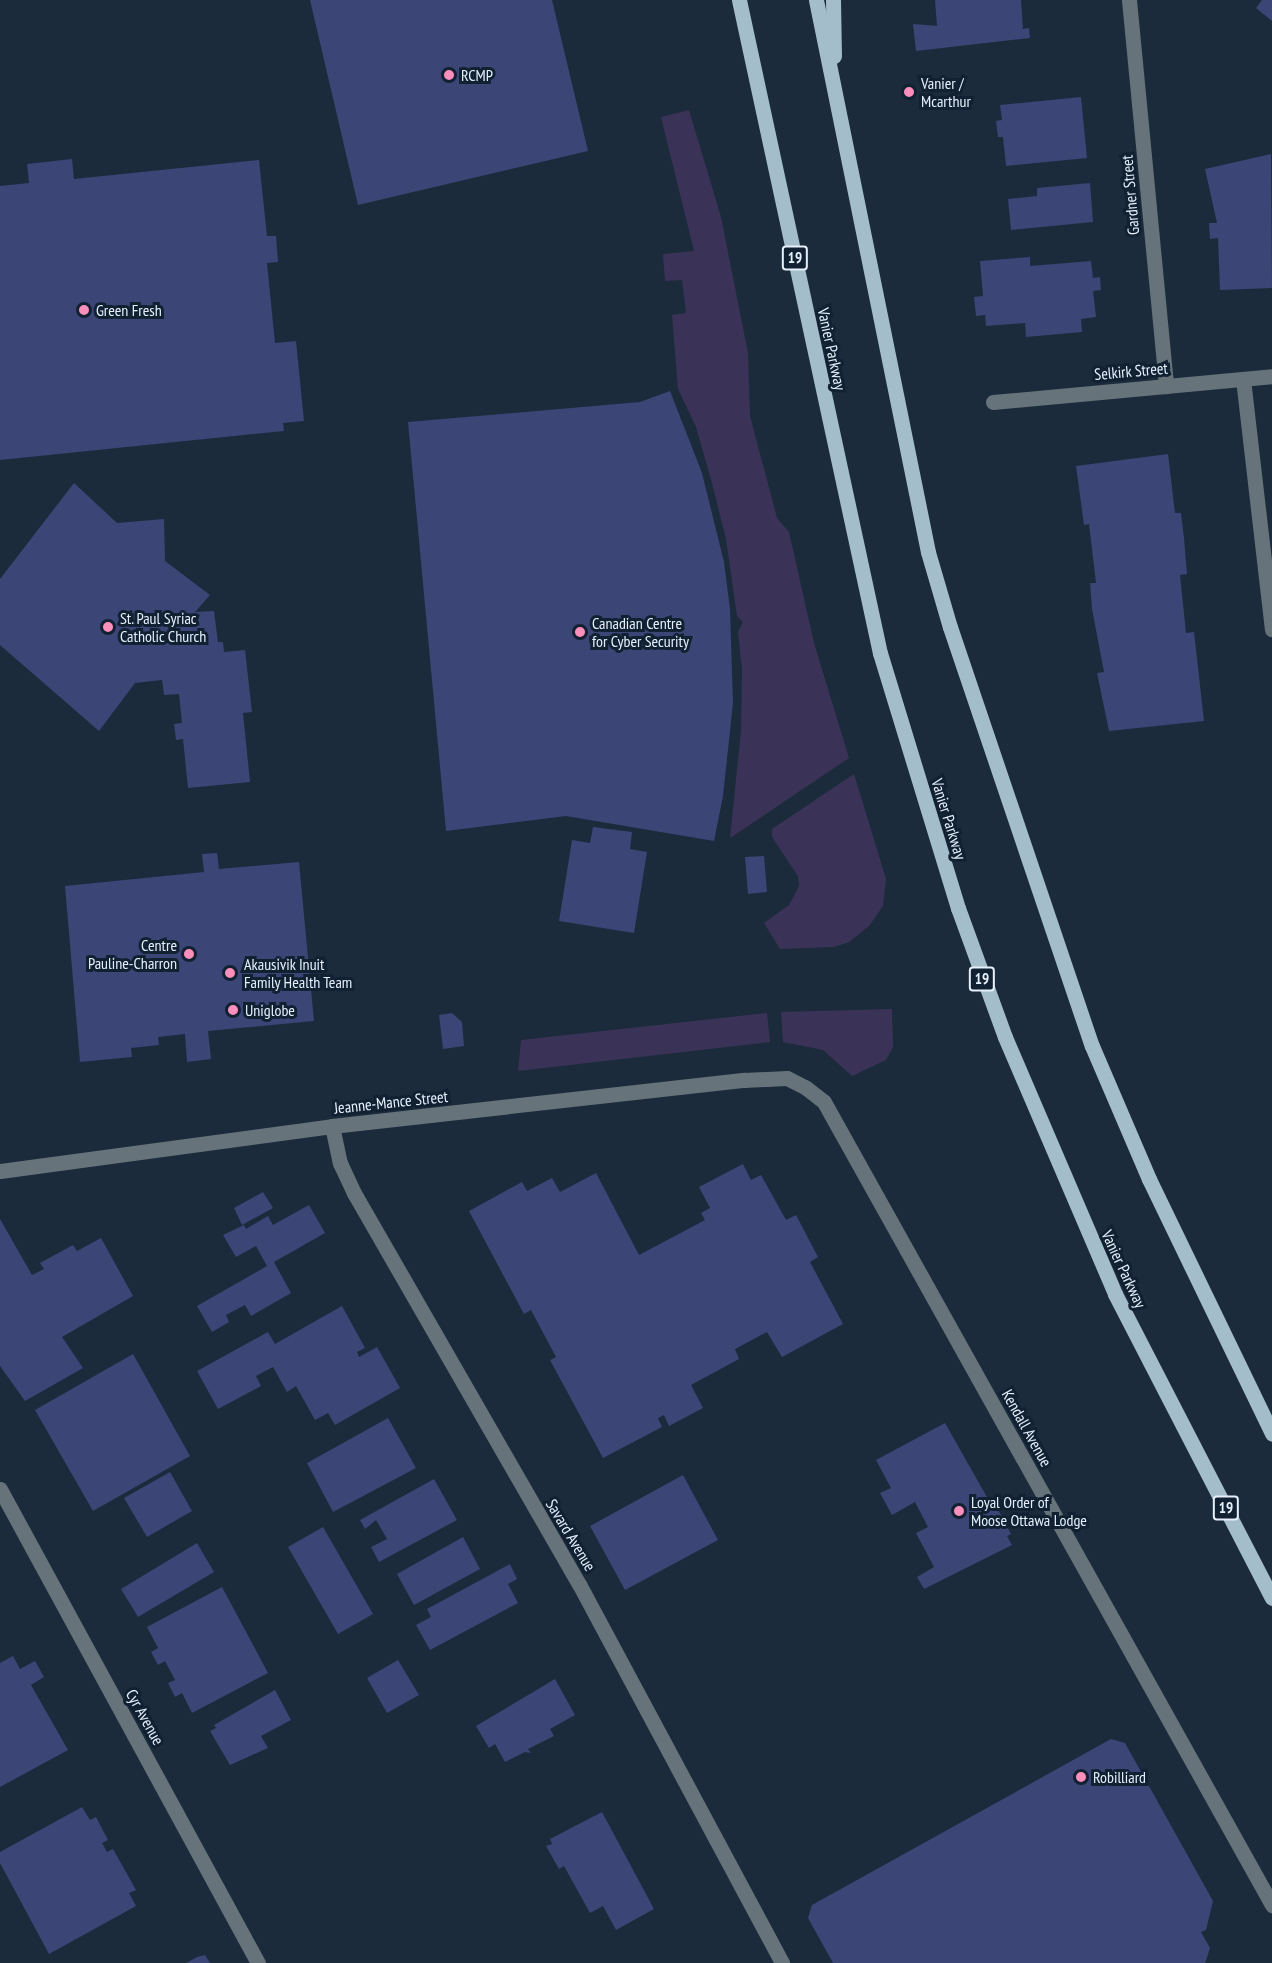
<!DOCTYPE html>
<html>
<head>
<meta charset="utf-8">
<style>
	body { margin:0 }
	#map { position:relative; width:1272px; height:1963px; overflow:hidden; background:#1b2b3c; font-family:"PT Sans Narrow",sans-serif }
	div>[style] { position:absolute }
	.green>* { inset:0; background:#3b3357 }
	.building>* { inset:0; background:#3b4576 }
	.minor>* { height:15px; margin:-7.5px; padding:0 7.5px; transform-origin:7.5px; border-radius:7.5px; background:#67737a }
	.major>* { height:15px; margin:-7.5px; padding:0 7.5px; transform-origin:7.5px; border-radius:7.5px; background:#a4bdcb }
	.dots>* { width:16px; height:16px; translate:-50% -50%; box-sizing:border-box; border:3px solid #122132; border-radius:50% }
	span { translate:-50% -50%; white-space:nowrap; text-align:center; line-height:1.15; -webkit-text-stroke:6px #122132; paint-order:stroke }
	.shield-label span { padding:2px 4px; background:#122132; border:2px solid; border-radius:4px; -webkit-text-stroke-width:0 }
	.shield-label { font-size:15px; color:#e5f0fc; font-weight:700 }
	.poi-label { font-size:16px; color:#e5f0fc }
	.left { translate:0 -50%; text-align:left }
	.right { translate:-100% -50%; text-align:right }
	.street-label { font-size:16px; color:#e5f0fc }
</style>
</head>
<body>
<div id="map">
	<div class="green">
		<div style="clip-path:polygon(689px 110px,721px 217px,748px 353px,750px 416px,777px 518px,789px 532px,814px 643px,849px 758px,730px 838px,741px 731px,742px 669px,738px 632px,743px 622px,737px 616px,726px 539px,712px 483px,696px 427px,678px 389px,672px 315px,686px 313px,682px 280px,665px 281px,663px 254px,694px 251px,661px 117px)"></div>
		<div style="clip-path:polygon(854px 774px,886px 879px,883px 906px,869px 926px,849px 942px,834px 947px,780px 949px,764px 923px,789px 905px,799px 886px,798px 876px,772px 837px,772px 829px)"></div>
		<div style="clip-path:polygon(892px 1009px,893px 1047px,886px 1060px,852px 1076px,823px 1050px,783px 1042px,781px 1012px)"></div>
		<div style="clip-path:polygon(767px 1013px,770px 1042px,518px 1071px,521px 1040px)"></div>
	</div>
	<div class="building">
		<div style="clip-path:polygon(310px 0,552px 0,588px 151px,358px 205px)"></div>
		<div style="clip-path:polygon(935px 0,1021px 0,1023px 29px,1029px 28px,1030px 38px,916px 51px,913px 24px,937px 26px)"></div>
		<div style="clip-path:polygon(1262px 0,1272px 0,1272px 21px,1256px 8px)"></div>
		<div style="clip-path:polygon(1081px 97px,1087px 158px,1006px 166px,1003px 137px,998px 137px,996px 121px,1002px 120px,1000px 105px)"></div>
		<div style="clip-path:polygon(1271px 154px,1272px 288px,1220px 290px,1218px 238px,1210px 239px,1209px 223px,1217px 223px,1205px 169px)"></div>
		<div style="clip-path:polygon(72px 159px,74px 179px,259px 160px,267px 236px,276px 236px,278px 262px,267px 263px,275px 343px,296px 341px,304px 421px,283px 423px,284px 431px,0 460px,0 186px,29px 183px,27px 164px)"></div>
		<div style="clip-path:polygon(1090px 183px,1093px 222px,1011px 230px,1008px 199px,1037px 196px,1037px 188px)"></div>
		<div style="clip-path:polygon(1030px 257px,1030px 266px,1091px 261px,1093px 278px,1100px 277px,1101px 290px,1093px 291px,1096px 317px,1081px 319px,1082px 332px,1026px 337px,1025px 323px,986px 326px,985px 315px,976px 316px,974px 297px,983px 296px,980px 261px)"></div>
		<div style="clip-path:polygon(670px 391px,702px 473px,724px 562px,730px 609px,733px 703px,723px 796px,714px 841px,566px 816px,446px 831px,408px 422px,640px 402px)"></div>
		<div style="clip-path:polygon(1168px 454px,1175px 513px,1181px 513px,1184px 538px,1187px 574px,1180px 575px,1186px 633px,1194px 632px,1204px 721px,1109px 731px,1097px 673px,1104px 672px,1092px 609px,1090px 583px,1096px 583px,1089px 524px,1084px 525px,1076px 466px)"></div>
		<div style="clip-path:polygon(74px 483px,117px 523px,164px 519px,165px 561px,210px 595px,195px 612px,214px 611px,218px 642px,223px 642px,224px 652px,245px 650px,252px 712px,243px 713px,250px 782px,188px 788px,183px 739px,176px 740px,174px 724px,182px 723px,179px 694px,164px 695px,162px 680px,135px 683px,99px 731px,0 645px,0 579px)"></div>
		<div style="clip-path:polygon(593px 827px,632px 832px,630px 849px,647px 852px,634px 933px,559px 921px,572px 840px,590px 843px)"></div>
		<div style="clip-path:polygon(217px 853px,219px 869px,299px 862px,314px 1021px,208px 1031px,211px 1059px,187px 1062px,185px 1034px,158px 1037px,159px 1045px,131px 1048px,132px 1057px,80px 1062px,65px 886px,204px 872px,202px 854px)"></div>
		<div style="clip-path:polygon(764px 856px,767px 892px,748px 894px,745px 857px)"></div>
		<div style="clip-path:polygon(452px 1013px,462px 1022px,464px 1046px,443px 1049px,439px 1015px)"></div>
		<div style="clip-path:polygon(743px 1164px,751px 1180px,761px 1175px,786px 1220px,796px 1215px,818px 1257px,810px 1262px,843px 1324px,782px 1357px,767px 1332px,735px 1349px,739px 1359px,691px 1385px,703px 1408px,669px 1426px,664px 1415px,658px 1418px,662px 1427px,603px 1458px,550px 1360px,556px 1357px,531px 1310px,524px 1314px,469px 1211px,522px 1182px,527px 1191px,552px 1178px,560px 1192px,596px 1173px,639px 1255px,705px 1220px,701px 1213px,710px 1208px,699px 1187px)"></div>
		<div style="clip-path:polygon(263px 1192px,273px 1208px,242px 1225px,234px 1208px)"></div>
		<div style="clip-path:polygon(309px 1205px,325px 1233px,274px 1262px,291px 1293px,251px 1316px,245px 1305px,226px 1315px,229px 1322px,212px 1332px,197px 1306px,267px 1266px,256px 1246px,236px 1257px,223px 1235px,244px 1225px,246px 1229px,268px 1216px,273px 1225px)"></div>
		<div style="clip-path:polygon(0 1219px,32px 1275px,44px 1269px,40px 1263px,73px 1245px,77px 1251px,101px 1238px,133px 1296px,62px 1337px,83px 1368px,25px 1401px,0 1366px)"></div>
		<div style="clip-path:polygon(342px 1306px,365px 1348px,357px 1352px,359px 1357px,377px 1347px,400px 1388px,335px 1425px,328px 1413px,315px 1420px,296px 1386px,287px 1392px,273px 1367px,256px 1376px,261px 1386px,218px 1409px,197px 1371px,268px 1332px,275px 1344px)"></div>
		<div style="clip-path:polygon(133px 1354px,190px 1456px,93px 1511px,35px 1410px)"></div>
		<div style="clip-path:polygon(388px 1418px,416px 1468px,333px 1512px,307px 1463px)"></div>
		<div style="clip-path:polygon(945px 1423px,992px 1506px,995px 1504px,1011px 1534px,1007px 1536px,1012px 1545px,924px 1589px,917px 1577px,934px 1567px,916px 1533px,928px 1527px,915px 1502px,892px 1515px,880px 1493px,891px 1488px,876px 1460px)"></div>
		<div style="clip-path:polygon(170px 1472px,192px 1511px,147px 1537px,124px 1498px)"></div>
		<div style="clip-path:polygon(683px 1475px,718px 1540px,625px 1590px,590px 1526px)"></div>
		<div style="clip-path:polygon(434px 1479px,457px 1520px,379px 1562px,371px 1547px,387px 1539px,376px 1520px,365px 1529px,360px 1520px)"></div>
		<div style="clip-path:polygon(323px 1527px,373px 1614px,338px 1634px,288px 1547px)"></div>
		<div style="clip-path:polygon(463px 1537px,480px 1569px,414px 1605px,397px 1574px)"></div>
		<div style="clip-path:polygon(197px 1543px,214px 1572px,138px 1617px,121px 1589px)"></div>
		<div style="clip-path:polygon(510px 1564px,517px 1579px,508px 1584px,518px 1603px,430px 1650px,416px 1625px,431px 1617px,427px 1609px)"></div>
		<div style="clip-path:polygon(222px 1587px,268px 1673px,192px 1713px,182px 1693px,175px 1697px,168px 1683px,175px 1680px,165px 1661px,158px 1665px,151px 1652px,158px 1648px,147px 1627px)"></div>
		<div style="clip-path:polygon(13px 1656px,20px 1669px,35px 1661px,44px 1677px,31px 1685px,68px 1750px,0 1787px,0 1663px)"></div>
		<div style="clip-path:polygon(398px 1660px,419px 1695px,387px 1713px,367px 1678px)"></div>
		<div style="clip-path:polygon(555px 1679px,575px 1715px,550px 1729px,554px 1736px,528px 1749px,531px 1753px,525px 1752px,505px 1762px,495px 1744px,489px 1748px,476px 1726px)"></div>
		<div style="clip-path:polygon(275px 1690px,291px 1720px,261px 1736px,268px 1748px,230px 1765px,210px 1731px,216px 1728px,214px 1725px)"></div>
		<div style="clip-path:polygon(1111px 1739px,1125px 1743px,1213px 1901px,1206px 1930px,1201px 1932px,1210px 1948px,1205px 1963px,833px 1963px,808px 1918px,812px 1905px)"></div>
		<div style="clip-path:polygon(82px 1807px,90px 1820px,96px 1817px,108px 1840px,102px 1843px,107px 1852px,113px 1849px,136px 1890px,129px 1893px,136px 1906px,49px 1954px,0 1863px,0 1852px)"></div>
		<div style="clip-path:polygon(602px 1812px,654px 1909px,616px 1930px,603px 1906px,590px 1913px,564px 1866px,559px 1869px,546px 1846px,552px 1844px,550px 1839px)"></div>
		<div style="clip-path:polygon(205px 1955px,210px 1963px,186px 1963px,197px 1957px)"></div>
	</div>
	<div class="minor">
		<div style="left:1129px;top:0;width:388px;rotate:84.5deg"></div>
		<div style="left:1243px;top:379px;width:252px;rotate:83.4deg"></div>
		<div style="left:993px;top:402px;width:280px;rotate:-5.3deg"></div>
		<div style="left:332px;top:1126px;width:38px;rotate:78deg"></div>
		<div style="left:340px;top:1163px;width:33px;rotate:65deg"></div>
		<div style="left:354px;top:1193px;width:451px;rotate:60.1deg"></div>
		<div style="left:579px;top:1584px;width:430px;rotate:61.8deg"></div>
		<div style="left:0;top:1171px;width:335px;rotate:-7.7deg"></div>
		<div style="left:332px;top:1126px;width:415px;rotate:-6.4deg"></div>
		<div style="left:744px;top:1080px;width:43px;rotate:-2.7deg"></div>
		<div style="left:787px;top:1078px;width:20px;rotate:27deg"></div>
		<div style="left:805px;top:1087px;width:24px;rotate:38deg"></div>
		<div style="left:824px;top:1102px;width:920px;rotate:60.84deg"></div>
		<div style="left:0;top:1489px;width:540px;rotate:61.44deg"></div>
	</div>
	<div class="major">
		<div style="left:739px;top:0;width:668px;rotate:77.82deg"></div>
		<div style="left:880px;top:653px;width:267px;rotate:73deg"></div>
		<div style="left:958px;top:908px;width:137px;rotate:70deg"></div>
		<div style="left:1005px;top:1037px;width:280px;rotate:66.8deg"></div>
		<div style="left:1115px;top:1294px;width:342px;rotate:62.7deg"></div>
		<div style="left:816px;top:0;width:563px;rotate:78.53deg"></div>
		<div style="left:928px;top:552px;width:78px;rotate:73.7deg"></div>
		<div style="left:950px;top:627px;width:442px;rotate:71.3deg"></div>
		<div style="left:1092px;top:1046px;width:145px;rotate:66.8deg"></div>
		<div style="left:1149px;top:1179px;width:283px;rotate:64.2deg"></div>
		<div style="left:833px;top:0;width:56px;rotate:89deg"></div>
	</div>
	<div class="dots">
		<div style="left:449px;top:75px;background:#fe8ebc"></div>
		<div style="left:909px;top:92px;background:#fe8ebc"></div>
		<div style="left:84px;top:310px;background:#fe8ebc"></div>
		<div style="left:108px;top:627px;background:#fe8ebc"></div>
		<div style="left:580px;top:632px;background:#fe8ebc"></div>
		<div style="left:189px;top:954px;background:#fe8ebc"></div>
		<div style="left:230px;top:973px;background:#fe8ebc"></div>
		<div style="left:233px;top:1010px;background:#fe8ebc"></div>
		<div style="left:959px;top:1511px;background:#fe8ebc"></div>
		<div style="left:1081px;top:1777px;background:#fe8ebc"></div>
	</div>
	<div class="shield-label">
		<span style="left:795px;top:258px">19</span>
		<span style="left:982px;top:979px">19</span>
		<span style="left:1226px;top:1508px">19</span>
	</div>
	<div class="poi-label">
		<span class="left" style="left:461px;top:75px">RCMP</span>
		<span class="left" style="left:921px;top:92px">Vanier /<br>Mcarthur</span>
		<span class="left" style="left:96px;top:310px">Green Fresh</span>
		<span class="left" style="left:120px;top:627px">St. Paul Syriac<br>Catholic Church</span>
		<span class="left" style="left:592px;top:632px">Canadian Centre<br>for Cyber Security</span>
		<span class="right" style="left:177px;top:954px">Centre<br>Pauline-Charron</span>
		<span class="left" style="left:244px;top:973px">Akausivik Inuit<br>Family Health Team</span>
		<span class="left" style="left:245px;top:1010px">Uniglobe</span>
		<span class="left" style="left:971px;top:1511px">Loyal Order of<br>Moose Ottawa Lodge</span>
		<span class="left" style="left:1093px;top:1777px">Robilliard</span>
	</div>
	<div class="street-label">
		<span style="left:1130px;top:195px;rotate:-95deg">Gardner Street</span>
		<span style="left:832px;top:349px;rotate:78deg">Vanier Parkway</span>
		<span style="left:1131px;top:371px;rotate:-5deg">Selkirk Street</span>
		<span style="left:949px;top:819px;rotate:73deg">Vanier Parkway</span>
		<span style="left:391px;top:1102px;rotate:-6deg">Jeanne-Mance Street</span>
		<span style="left:1124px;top:1269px;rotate:65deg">Vanier Parkway</span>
		<span style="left:1027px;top:1428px;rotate:61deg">Kendall Avenue</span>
		<span style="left:571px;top:1535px;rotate:59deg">Savard Avenue</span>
		<span style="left:145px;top:1717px;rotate:61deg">Cyr Avenue</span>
	</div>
</div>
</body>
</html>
